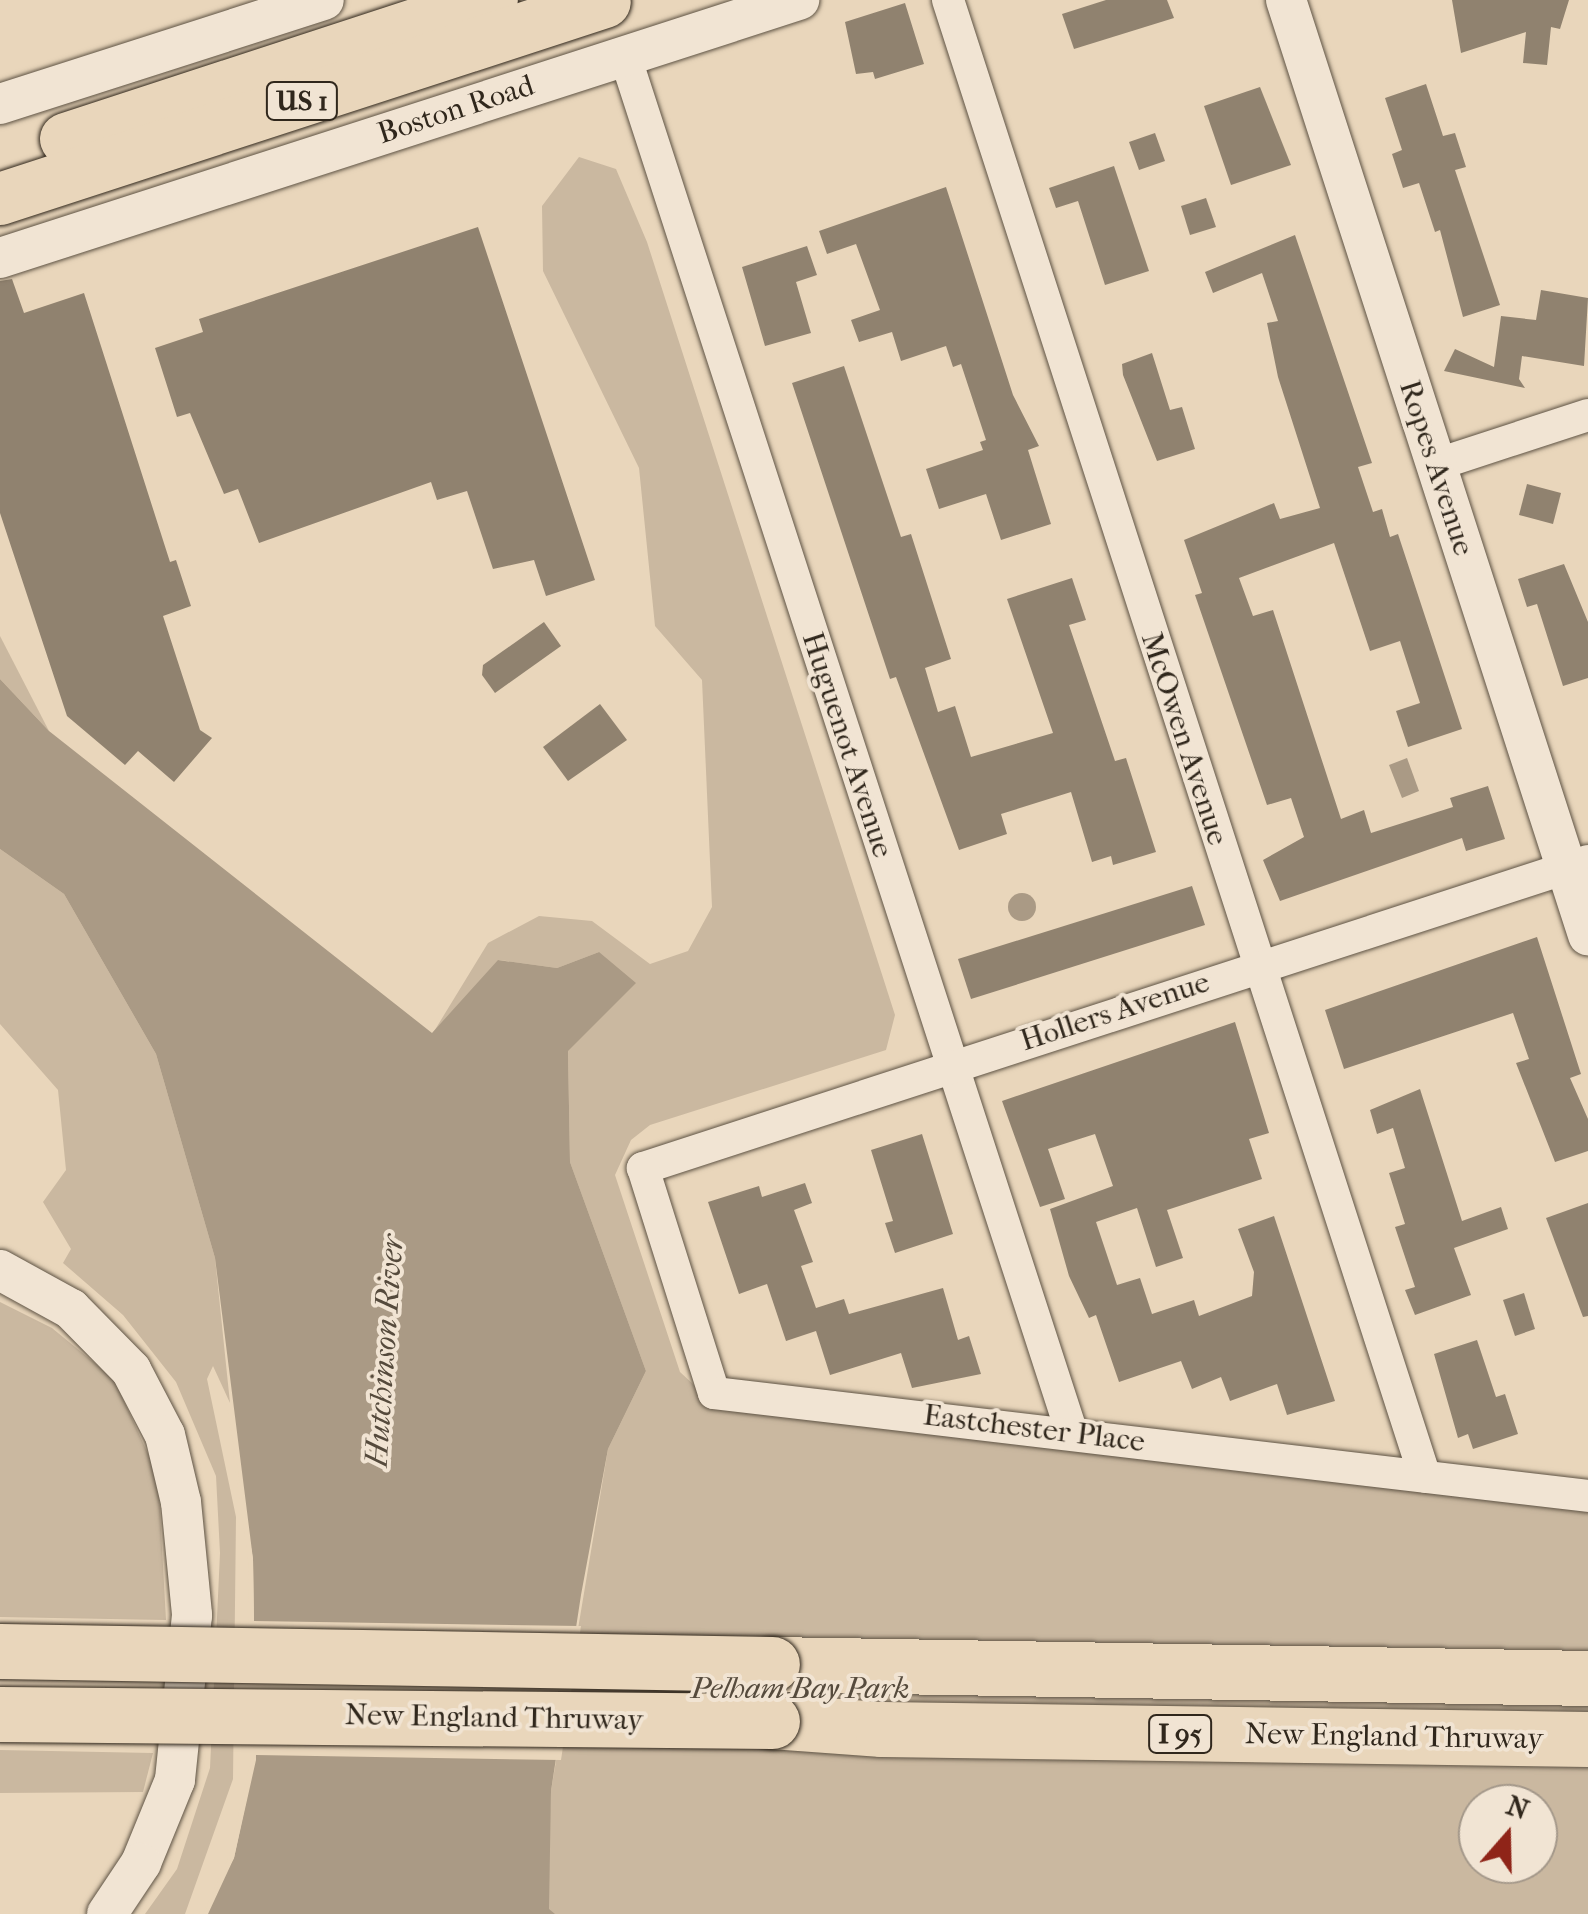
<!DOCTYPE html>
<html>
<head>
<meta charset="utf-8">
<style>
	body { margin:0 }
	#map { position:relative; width:1588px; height:1914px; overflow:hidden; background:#e9d6bb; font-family:"IM FELL French Canon",serif }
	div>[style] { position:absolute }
	.green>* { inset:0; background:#cab8a0 }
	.water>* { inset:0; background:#aa9a85 }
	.round { border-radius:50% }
	.pier>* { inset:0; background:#e9d6bb }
	.building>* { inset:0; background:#90826f }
	.roads { filter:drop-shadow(0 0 2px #5e5344) drop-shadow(0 0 2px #5e5344) }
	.minor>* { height:32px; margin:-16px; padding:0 16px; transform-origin:16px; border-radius:16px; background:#f1e4d3 }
	.tertiary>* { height:40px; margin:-20px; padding:0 20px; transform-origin:20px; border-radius:20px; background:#f1e4d3 }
	.motorway>* { height:55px; margin:-27.5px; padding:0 27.5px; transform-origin:27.5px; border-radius:27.5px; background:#e9d6bb }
	.bridges { filter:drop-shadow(0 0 2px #30271c) drop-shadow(0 0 2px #30271c) }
	.primary-bridge>* { height:52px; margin:-26px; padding:0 26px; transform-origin:26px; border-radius:26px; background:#e9d6bb }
	.motorway-bridge>* { height:55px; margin:-27.5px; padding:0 27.5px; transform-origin:27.5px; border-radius:27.5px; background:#e9d6bb }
	span { translate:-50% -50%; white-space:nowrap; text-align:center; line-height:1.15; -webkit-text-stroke:8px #f1e4d3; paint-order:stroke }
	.shield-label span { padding:2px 8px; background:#f1e4d3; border:2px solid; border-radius:8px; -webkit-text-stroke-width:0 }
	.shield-label { font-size:28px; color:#30271c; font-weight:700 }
	.street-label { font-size:30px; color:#30271c }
	.park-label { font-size:30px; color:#564b3d; font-style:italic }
	.water-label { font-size:32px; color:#554a3c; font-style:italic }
	.north { position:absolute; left:1458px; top:1784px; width:100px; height:100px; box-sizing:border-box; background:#f1e4d3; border:2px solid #a4988a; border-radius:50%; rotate:20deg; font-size:28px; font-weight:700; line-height:40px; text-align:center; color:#30271c }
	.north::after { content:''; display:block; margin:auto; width:35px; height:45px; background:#8f2418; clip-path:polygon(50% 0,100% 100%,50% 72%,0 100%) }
</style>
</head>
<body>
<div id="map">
	<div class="green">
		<div style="clip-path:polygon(evenodd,579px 157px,616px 169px,647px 242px,895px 1015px,886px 1050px,650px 1125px,631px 1140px,615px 1175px,680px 1372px,721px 1410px,1588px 1510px,1588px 1914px,545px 1914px,551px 1791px,608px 1449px,646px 1371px,570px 1162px,568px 1050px,599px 952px,557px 968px,499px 960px,433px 1033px,488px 943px,539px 916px,592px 921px,650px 964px,688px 951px,712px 907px,702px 680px,655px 626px,639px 468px,543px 271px,542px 206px,579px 157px,1478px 1804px,1538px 1804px,1538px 1864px,1478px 1864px,1478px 1804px)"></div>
		<div style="clip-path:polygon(0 636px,49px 731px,0 679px)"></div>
		<div style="clip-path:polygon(0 849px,64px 894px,156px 1054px,215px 1258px,230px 1403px,213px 1366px,207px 1379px,236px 1517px,233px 1779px,185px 1914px,145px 1914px,177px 1869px,210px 1768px,220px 1553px,216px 1476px,176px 1382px,123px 1315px,63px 1263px,71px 1249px,43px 1202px,66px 1170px,58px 1090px,0 1024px)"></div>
		<div style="clip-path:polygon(0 1302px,52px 1328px,114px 1379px,158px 1476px,166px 1620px,0 1617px)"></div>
		<div style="clip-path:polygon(0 1750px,153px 1753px,143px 1792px,0 1793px)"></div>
	</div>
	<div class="water">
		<div style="clip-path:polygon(0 679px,49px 731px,432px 1033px,498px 960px,557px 968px,599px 952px,636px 983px,568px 1051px,570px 1162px,646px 1371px,608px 1449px,581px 1595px,551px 1791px,549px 1909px,555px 1914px,208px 1914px,234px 1858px,256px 1760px,253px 1559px,215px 1258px,156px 1054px,64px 894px,0 849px)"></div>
		<div style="clip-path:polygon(1407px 758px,1419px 791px,1402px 798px,1389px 765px)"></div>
		<div class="round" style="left:1008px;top:893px;width:28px;height:28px"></div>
	</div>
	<div class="pier">
		<div style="clip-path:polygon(224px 1389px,253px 1559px,254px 1621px,581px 1626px,561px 1760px,256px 1755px,234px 1858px,203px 1914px,229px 1856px,251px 1759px,248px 1559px)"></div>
	</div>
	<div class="building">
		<div style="clip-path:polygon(1106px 0,1167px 0,1174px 18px,1074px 49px,1062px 14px)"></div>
		<div style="clip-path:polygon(1452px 0,1569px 0,1560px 29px,1551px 27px,1547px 65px,1523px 63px,1526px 32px,1461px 53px)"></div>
		<div style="clip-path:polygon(905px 3px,924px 64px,875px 79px,873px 72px,856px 74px,845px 22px)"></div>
		<div style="clip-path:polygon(1426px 84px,1443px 136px,1455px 133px,1466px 167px,1455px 170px,1500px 305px,1463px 317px,1440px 230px,1435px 232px,1419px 183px,1403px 188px,1392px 154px,1402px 150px,1385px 98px)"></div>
		<div style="clip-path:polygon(1260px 87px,1291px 165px,1231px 185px,1204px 106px)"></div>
		<div style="clip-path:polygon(1155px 133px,1165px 161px,1139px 170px,1129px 142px)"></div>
		<div style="clip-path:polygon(1114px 166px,1149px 271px,1105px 285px,1078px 201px,1056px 208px,1049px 188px)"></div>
		<div style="clip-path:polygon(946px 187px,1013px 395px,1039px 446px,1028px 450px,1051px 524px,1001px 540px,986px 494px,939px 509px,926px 469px,983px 450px,980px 442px,986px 440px,961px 364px,953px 367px,946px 346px,901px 361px,892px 332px,859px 342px,851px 320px,880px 310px,856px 244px,827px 254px,819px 231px)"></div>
		<div style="clip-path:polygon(1206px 198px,1216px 227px,1190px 235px,1181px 206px)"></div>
		<div style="clip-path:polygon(478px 227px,595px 580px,546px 596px,534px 560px,493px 569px,467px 491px,437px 500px,431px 482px,259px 543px,238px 489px,224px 494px,190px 413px,177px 417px,155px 348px,203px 332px,199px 319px)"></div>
		<div style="clip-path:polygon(1295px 235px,1372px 463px,1358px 467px,1373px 512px,1382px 509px,1390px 537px,1398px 534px,1462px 729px,1408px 747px,1396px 711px,1420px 703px,1400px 641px,1370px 651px,1334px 543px,1239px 578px,1253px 616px,1273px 610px,1341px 819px,1364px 810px,1371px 833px,1453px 807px,1450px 798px,1488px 786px,1505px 839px,1466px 851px,1462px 838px,1280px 901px,1263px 860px,1304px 837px,1291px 798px,1267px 805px,1195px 595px,1202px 593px,1184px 540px,1274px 503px,1280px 519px,1320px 508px,1278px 377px,1267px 323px,1278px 321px,1262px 273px,1213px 293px,1205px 272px)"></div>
		<div style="clip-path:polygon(807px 246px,817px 275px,796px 282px,811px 333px,765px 346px,742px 267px)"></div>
		<div style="clip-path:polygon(12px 279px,24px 313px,84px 293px,170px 562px,176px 560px,191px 606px,163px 616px,200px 730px,212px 738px,174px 782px,138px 751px,125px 765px,67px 716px,0 513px,0 281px)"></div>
		<div style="clip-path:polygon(1541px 290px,1588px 298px,1584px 366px,1522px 356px,1519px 379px,1525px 388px,1444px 371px,1455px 349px,1494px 367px,1501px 316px,1536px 320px)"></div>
		<div style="clip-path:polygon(1152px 353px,1170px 410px,1182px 407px,1195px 449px,1157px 461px,1123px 375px,1122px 364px)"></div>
		<div style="clip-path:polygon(844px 366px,901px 537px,911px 534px,951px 659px,925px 668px,938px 712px,955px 706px,971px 757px,1053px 733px,1007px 599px,1072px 578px,1086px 620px,1069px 625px,1115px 761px,1126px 758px,1156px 852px,1113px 865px,1111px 856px,1092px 862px,1071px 792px,1001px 814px,1007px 834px,959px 850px,896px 677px,890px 679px,792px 383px)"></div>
		<div style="clip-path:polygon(1527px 484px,1561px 493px,1553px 524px,1519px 515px)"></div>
		<div style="clip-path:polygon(1564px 564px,1588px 622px,1588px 678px,1563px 686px,1537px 604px,1527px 607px,1518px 579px)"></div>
		<div style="clip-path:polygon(544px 622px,561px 646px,495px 693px,482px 675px,483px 665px)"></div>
		<div style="clip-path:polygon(600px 704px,627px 740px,568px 781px,543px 747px)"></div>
		<div style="clip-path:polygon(1192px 886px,1205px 925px,971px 999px,958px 959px)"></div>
		<div style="clip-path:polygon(1537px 937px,1581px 1074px,1570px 1078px,1588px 1119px,1588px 1151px,1555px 1162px,1516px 1063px,1529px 1059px,1513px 1013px,1344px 1069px,1325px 1010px)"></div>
		<div style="clip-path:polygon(1235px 1022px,1269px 1133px,1249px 1139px,1262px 1179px,1167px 1210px,1183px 1258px,1156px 1267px,1137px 1208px,1096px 1222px,1117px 1285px,1140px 1278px,1152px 1314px,1194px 1300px,1199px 1316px,1252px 1296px,1254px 1272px,1238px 1229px,1274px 1216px,1335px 1401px,1287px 1415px,1277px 1384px,1230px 1401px,1221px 1377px,1192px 1389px,1181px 1361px,1119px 1382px,1096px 1315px,1089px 1318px,1069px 1276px,1050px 1209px,1113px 1186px,1095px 1134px,1048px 1149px,1065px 1199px,1040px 1207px,1002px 1101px)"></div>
		<div style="clip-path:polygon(1420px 1089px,1462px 1221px,1501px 1207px,1508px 1229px,1454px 1248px,1471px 1295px,1415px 1315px,1405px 1290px,1415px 1287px,1395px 1227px,1405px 1224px,1389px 1173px,1405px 1168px,1393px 1128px,1377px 1134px,1370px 1110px)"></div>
		<div style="clip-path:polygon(922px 1134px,953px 1234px,895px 1253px,885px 1223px,893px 1221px,871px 1150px)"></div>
		<div style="clip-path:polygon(805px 1183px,812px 1203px,794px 1210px,813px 1262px,801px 1266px,816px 1308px,844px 1299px,849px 1314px,943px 1288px,958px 1340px,969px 1336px,981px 1374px,912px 1388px,901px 1353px,830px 1375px,816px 1331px,786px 1341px,767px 1284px,739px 1294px,708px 1202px,759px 1186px,762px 1197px)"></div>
		<div style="clip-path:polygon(1588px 1203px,1588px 1316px,1583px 1317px,1546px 1218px)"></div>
		<div style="clip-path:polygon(1524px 1293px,1535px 1329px,1515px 1336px,1503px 1300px)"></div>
		<div style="clip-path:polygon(1477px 1340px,1496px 1397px,1505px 1394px,1518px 1434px,1473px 1449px,1468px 1434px,1458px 1438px,1434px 1354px)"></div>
	</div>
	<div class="roads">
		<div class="minor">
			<div style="left:948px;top:0;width:1552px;rotate:72.1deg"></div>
			<div style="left:625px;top:56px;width:1448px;rotate:72.02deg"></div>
			<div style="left:1435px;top:465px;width:161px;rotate:-18.1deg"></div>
			<div style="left:1588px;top:861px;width:994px;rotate:162deg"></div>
			<div style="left:643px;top:1168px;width:236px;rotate:72.5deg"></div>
			<div style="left:714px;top:1393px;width:880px;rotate:6.72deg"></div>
		</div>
		<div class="tertiary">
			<div style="left:1286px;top:0;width:983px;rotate:72.1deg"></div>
			<div style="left:0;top:104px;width:340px;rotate:-17.8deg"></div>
			<div style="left:0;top:258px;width:840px;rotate:-17.9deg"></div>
			<div style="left:0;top:1270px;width:81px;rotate:28.8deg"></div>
			<div style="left:71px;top:1309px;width:86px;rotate:45.5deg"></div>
			<div style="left:131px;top:1370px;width:73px;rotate:62.4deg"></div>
			<div style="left:165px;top:1435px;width:69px;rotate:76.6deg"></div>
			<div style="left:181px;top:1502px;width:114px;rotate:84.4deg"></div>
			<div style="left:192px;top:1615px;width:166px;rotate:95.9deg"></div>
			<div style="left:175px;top:1780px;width:90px;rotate:112.3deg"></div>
			<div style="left:141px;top:1863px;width:61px;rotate:123.7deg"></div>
		</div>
		<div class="motorway">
			<div style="left:772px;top:1664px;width:816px;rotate:0.98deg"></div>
			<div style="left:772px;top:1721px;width:110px;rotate:4.2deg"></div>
			<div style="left:882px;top:1729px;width:706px;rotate:0.81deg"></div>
		</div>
	</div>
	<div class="bridges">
		<div class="primary-bridge">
			<div style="left:66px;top:139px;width:448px;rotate:-18.1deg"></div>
			<div style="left:0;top:199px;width:636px;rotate:-18.04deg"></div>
		</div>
		<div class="motorway-bridge">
			<div style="left:0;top:1651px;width:772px;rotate:0.96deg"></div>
			<div style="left:0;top:1714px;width:772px;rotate:0.52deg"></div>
		</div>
	</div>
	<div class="shield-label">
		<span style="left:302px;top:101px">US 1</span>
		<span style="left:1180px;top:1734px">I 95</span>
	</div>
	<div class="street-label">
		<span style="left:456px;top:110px;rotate:-18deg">Boston Road</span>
		<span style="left:1436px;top:468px;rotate:72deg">Ropes Avenue</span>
		<span style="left:1184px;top:739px;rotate:72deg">McOwen Avenue</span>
		<span style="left:847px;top:745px;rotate:72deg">Huguenot Avenue</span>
		<span style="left:1115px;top:1012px;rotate:-18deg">Hollers Avenue</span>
		<span style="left:1034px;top:1429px;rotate:7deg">Eastchester Place</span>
		<span style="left:494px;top:1718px;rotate:1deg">New England Thruway</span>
		<span style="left:1394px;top:1737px;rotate:1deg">New England Thruway</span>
	</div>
	<div class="park-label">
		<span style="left:800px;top:1689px">Pelham Bay Park</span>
	</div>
	<div class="water-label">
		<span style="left:385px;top:1351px;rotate:-86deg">Hutchinson River</span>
	</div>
	<div class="north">N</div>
</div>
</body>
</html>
